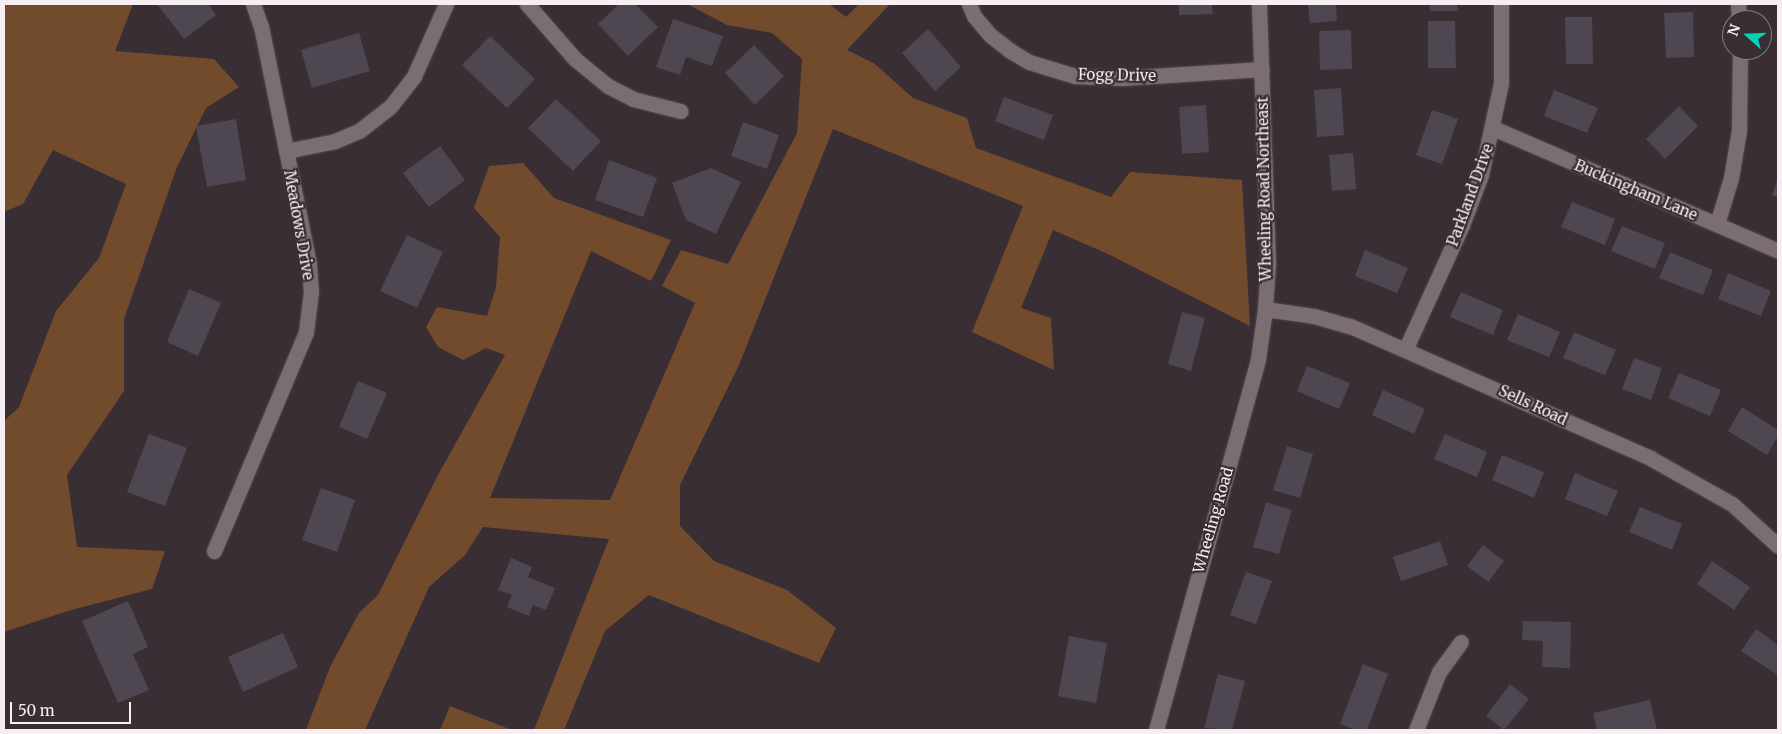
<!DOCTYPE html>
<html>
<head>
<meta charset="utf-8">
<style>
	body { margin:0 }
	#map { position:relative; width:1782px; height:734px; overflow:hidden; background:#392e33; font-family:Merriweather,serif }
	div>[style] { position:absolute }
	.green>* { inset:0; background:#724b2d }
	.building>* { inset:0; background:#4e4751 }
	.roads { filter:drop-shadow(0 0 1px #534a4f) drop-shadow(0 0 1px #534a4f) }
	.minor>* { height:15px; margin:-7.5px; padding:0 7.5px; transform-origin:7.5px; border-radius:7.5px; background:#7b6e73 }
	span { translate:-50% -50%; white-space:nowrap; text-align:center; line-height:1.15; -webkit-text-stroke:4.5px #392e33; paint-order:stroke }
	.street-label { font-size:15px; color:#f6eef2 }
	.frame { position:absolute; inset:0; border:5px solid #f6eef2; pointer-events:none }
	.north { position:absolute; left:1722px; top:10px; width:50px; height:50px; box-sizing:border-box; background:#392e33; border:1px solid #857b7f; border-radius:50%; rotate:290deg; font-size:14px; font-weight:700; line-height:20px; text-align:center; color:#f6eef2 }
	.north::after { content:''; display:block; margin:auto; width:18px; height:22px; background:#01d5b6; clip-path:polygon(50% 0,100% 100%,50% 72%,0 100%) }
	.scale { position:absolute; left:10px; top:702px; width:121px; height:22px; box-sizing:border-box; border:2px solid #f6eef2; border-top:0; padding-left:6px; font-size:15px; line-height:18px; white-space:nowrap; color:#f6eef2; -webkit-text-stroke:4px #392e33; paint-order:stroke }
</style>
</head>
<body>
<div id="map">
	<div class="green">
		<div style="clip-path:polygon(4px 4px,133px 4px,115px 51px,214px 59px,239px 87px,206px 108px,177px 167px,124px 319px,124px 391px,67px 475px,77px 547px,165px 551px,152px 589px,71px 610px,4px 632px,4px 421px,19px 407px,56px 311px,99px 258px,126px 184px,53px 150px,23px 204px,4px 212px)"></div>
		<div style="clip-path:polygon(687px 4px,829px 4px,846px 17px,859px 4px,890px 4px,847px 50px,875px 64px,913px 98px,967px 118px,976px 148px,1111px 197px,1130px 172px,1242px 180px,1250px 326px,1108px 254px,1053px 230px,1021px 308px,1051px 318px,1054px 370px,972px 332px,1023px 206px,833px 129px,739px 365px,680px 485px,680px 526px,714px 561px,787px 590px,836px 628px,819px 663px,649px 595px,605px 631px,564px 730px,534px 730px,609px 539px,483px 527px,465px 555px,429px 587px,365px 730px,306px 730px,330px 667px,359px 613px,378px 595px,439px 473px,505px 355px,486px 348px,463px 360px,438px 347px,426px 327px,437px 307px,487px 316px,496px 287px,500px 237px,474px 208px,489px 166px,523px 163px,554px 198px,671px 240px,651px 281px,591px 251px,490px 498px,610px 500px,695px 303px,662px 286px,681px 250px,728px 264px,797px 133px,802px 59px,772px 33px,727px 25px)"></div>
		<div style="clip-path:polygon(450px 706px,512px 730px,440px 730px)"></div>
	</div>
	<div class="building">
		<div style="clip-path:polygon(157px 4px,208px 4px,216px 15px,184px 39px)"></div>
		<div style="clip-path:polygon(619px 4px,635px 4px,658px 27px,628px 56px,598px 24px)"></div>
		<div style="clip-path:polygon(1179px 4px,1212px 4px,1213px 14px,1179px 15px)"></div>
		<div style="clip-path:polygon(1308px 4px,1336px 4px,1337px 21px,1310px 23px)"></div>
		<div style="clip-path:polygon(1430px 4px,1457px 4px,1458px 11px,1430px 11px)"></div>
		<div style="clip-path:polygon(1693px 12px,1694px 57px,1666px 58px,1664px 13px)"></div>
		<div style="clip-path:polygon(1565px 17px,1592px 17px,1593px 64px,1566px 64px)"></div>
		<div style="clip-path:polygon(673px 19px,723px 36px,712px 66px,686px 57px,680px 75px,656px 67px)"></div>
		<div style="clip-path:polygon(1428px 21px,1455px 21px,1456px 68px,1428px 68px)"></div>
		<div style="clip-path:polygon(928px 29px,961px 67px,935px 91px,902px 53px)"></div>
		<div style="clip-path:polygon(1351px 30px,1352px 69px,1320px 70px,1319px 31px)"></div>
		<div style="clip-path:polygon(359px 33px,370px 71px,312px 88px,301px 50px)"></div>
		<div style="clip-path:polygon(490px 36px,535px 79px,507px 108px,462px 65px)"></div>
		<div style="clip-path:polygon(754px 45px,784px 76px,755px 105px,725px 73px)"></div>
		<div style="clip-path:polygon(1341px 88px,1344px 135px,1317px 137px,1314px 90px)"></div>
		<div style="clip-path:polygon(1554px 90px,1598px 108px,1587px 133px,1544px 116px)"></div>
		<div style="clip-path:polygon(1004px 97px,1053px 115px,1044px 140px,995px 121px)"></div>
		<div style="clip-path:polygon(556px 99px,601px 141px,573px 171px,528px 128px)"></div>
		<div style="clip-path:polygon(1206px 105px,1209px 152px,1182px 154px,1179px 107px)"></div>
		<div style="clip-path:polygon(1679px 106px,1698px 126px,1665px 159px,1646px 139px)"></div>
		<div style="clip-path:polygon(1432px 110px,1458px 119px,1442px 164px,1416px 155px)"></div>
		<div style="clip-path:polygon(236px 119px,246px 180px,207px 187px,196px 126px)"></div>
		<div style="clip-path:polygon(743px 122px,779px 135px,767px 169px,731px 156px)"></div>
		<div style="clip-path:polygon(440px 146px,465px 180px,429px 207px,403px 173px)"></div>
		<div style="clip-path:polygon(1353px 153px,1356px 189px,1332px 191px,1329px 155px)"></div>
		<div style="clip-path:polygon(609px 160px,657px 178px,643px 217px,595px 200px)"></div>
		<div style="clip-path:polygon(711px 168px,741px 182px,716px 234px,686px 220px,672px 183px)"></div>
		<div style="clip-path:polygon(1778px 178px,1778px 198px,1772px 195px)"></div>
		<div style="clip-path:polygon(1572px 202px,1615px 219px,1605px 245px,1561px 227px)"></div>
		<div style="clip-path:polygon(1622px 226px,1665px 243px,1655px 269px,1611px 251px)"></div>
		<div style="clip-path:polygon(407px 235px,443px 252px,417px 308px,380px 291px)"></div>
		<div style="clip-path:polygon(1365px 250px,1408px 268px,1397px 293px,1355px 276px)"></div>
		<div style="clip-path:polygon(1670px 252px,1713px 270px,1703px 295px,1659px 278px)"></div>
		<div style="clip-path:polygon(1728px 273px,1771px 291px,1761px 316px,1718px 299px)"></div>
		<div style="clip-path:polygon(189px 289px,221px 303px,198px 356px,167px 342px)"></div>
		<div style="clip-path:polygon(1461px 292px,1503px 310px,1493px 335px,1450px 317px)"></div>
		<div style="clip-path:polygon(1182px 312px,1205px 318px,1191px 371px,1168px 364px)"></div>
		<div style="clip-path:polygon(1518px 314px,1560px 332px,1549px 357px,1507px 340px)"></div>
		<div style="clip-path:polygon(1574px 332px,1616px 350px,1605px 375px,1563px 358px)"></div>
		<div style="clip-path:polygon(1634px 358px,1662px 368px,1651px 400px,1622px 389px)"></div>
		<div style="clip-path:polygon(1307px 366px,1350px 383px,1339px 409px,1297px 391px)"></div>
		<div style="clip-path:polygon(1679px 373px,1721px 390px,1710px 416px,1668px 398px)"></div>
		<div style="clip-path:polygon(358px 381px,387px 393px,367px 439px,339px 427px)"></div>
		<div style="clip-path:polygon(1383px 390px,1425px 409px,1414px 434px,1372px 415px)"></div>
		<div style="clip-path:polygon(1742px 407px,1778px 430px,1778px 436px,1767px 455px,1728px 431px)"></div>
		<div style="clip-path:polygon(149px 434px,187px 448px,165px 506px,127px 492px)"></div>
		<div style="clip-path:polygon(1445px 434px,1487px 452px,1477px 477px,1434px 459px)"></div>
		<div style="clip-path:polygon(1287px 446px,1313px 454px,1300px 498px,1273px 490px)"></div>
		<div style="clip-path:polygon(1502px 455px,1544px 472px,1534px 498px,1492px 480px)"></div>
		<div style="clip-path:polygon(1575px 473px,1618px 491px,1607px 516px,1565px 499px)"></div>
		<div style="clip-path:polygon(321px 488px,355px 500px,337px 552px,302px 540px)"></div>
		<div style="clip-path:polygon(1266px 502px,1292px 510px,1279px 554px,1253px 547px)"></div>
		<div style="clip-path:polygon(1640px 507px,1682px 524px,1672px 550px,1629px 532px)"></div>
		<div style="clip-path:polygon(1440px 541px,1448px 565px,1401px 581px,1393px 557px)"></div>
		<div style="clip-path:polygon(1483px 545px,1504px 561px,1488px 582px,1467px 566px)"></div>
		<div style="clip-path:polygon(511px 558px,532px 567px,528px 577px,555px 588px,546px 610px,533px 605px,529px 616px,507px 607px,512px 595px,498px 590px)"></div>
		<div style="clip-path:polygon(1712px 561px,1750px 587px,1734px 610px,1697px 584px)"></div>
		<div style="clip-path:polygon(1246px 572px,1272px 581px,1256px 624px,1230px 615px)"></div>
		<div style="clip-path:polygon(128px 601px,148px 647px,133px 654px,149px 690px,118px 703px,82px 621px)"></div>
		<div style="clip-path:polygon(1523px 621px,1571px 622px,1570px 668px,1542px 667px,1543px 641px,1522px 640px)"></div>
		<div style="clip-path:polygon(1756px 629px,1778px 645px,1778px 675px,1741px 651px)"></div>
		<div style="clip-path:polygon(283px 633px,298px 667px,243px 692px,228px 657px)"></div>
		<div style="clip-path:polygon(1069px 636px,1107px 643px,1096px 703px,1058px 696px)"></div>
		<div style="clip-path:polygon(1363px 664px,1388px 674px,1367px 730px,1356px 730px,1340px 724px)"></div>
		<div style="clip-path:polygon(1218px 674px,1245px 681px,1232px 730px,1204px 728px)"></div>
		<div style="clip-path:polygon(1510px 684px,1529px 699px,1504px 730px,1486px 716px)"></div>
		<div style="clip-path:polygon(1650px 700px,1657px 730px,1597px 730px,1593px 713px)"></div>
	</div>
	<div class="roads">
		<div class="minor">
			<div style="left:527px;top:4px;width:73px;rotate:48.9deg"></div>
			<div style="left:575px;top:59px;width:43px;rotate:39.3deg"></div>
			<div style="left:608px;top:86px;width:28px;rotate:27deg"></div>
			<div style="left:633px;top:99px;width:49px;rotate:14.3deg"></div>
			<div style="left:969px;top:4px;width:13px;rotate:67deg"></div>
			<div style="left:974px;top:16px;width:25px;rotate:50deg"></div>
			<div style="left:990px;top:35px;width:24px;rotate:38deg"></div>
			<div style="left:1009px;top:50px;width:23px;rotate:31deg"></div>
			<div style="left:1029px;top:62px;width:48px;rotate:16.9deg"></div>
			<div style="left:1075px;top:76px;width:47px;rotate:2.4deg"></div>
			<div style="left:1122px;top:78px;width:140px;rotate:-3.7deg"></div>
			<div style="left:1738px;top:4px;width:16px;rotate:86deg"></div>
			<div style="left:1493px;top:128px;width:310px;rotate:23.3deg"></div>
			<div style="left:286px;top:151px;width:50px;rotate:-11.5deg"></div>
			<div style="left:335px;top:141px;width:26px;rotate:-23deg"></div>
			<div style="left:359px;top:131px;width:39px;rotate:-38deg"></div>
			<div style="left:390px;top:107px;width:39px;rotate:-52deg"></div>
			<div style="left:414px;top:76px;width:79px;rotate:-66deg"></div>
			<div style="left:1717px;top:224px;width:48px;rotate:-73.1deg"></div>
			<div style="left:1731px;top:178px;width:49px;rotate:-80.5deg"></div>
			<div style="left:1739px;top:130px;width:80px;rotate:-89.3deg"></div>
			<div style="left:1265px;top:309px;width:49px;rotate:8.1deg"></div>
			<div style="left:1314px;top:316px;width:37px;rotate:16deg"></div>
			<div style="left:1350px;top:326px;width:328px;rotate:23.7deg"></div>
			<div style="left:1650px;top:458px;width:94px;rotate:29.3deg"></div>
			<div style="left:1732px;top:504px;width:62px;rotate:42.4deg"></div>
			<div style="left:1406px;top:348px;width:135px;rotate:-65.5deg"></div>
			<div style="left:1462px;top:225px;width:53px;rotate:-69.2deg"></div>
			<div style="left:1481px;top:175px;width:94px;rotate:-77.7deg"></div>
			<div style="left:1501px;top:83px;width:79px;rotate:-90deg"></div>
			<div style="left:214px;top:551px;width:238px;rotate:-67.2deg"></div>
			<div style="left:306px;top:332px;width:39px;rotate:-83deg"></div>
			<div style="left:311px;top:293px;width:29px;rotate:-94deg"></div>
			<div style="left:309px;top:264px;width:242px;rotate:-101.4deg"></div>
			<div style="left:261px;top:27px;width:24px;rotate:-109deg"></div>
			<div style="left:1156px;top:730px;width:385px;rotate:-74.6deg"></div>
			<div style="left:1258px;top:359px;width:50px;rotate:-82deg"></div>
			<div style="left:1265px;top:309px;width:46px;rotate:-86.3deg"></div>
			<div style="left:1268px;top:263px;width:259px;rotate:-92deg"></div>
			<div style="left:1416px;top:730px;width:62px;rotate:-68.4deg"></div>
			<div style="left:1439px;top:672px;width:37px;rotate:-54deg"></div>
		</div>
	</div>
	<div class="street-label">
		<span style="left:1117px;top:75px;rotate:1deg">Fogg Drive</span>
		<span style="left:1264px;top:189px;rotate:-91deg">Wheeling Road Northeast</span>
		<span style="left:1636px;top:190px;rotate:23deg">Buckingham Lane</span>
		<span style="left:1470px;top:195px;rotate:-70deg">Parkland Drive</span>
		<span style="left:299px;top:225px;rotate:80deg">Meadows Drive</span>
		<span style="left:1533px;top:405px;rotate:25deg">Sells Road</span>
		<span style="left:1213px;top:520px;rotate:-74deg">Wheeling Road</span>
	</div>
	<div class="frame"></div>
	<div class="north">N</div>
	<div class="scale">50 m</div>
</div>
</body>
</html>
